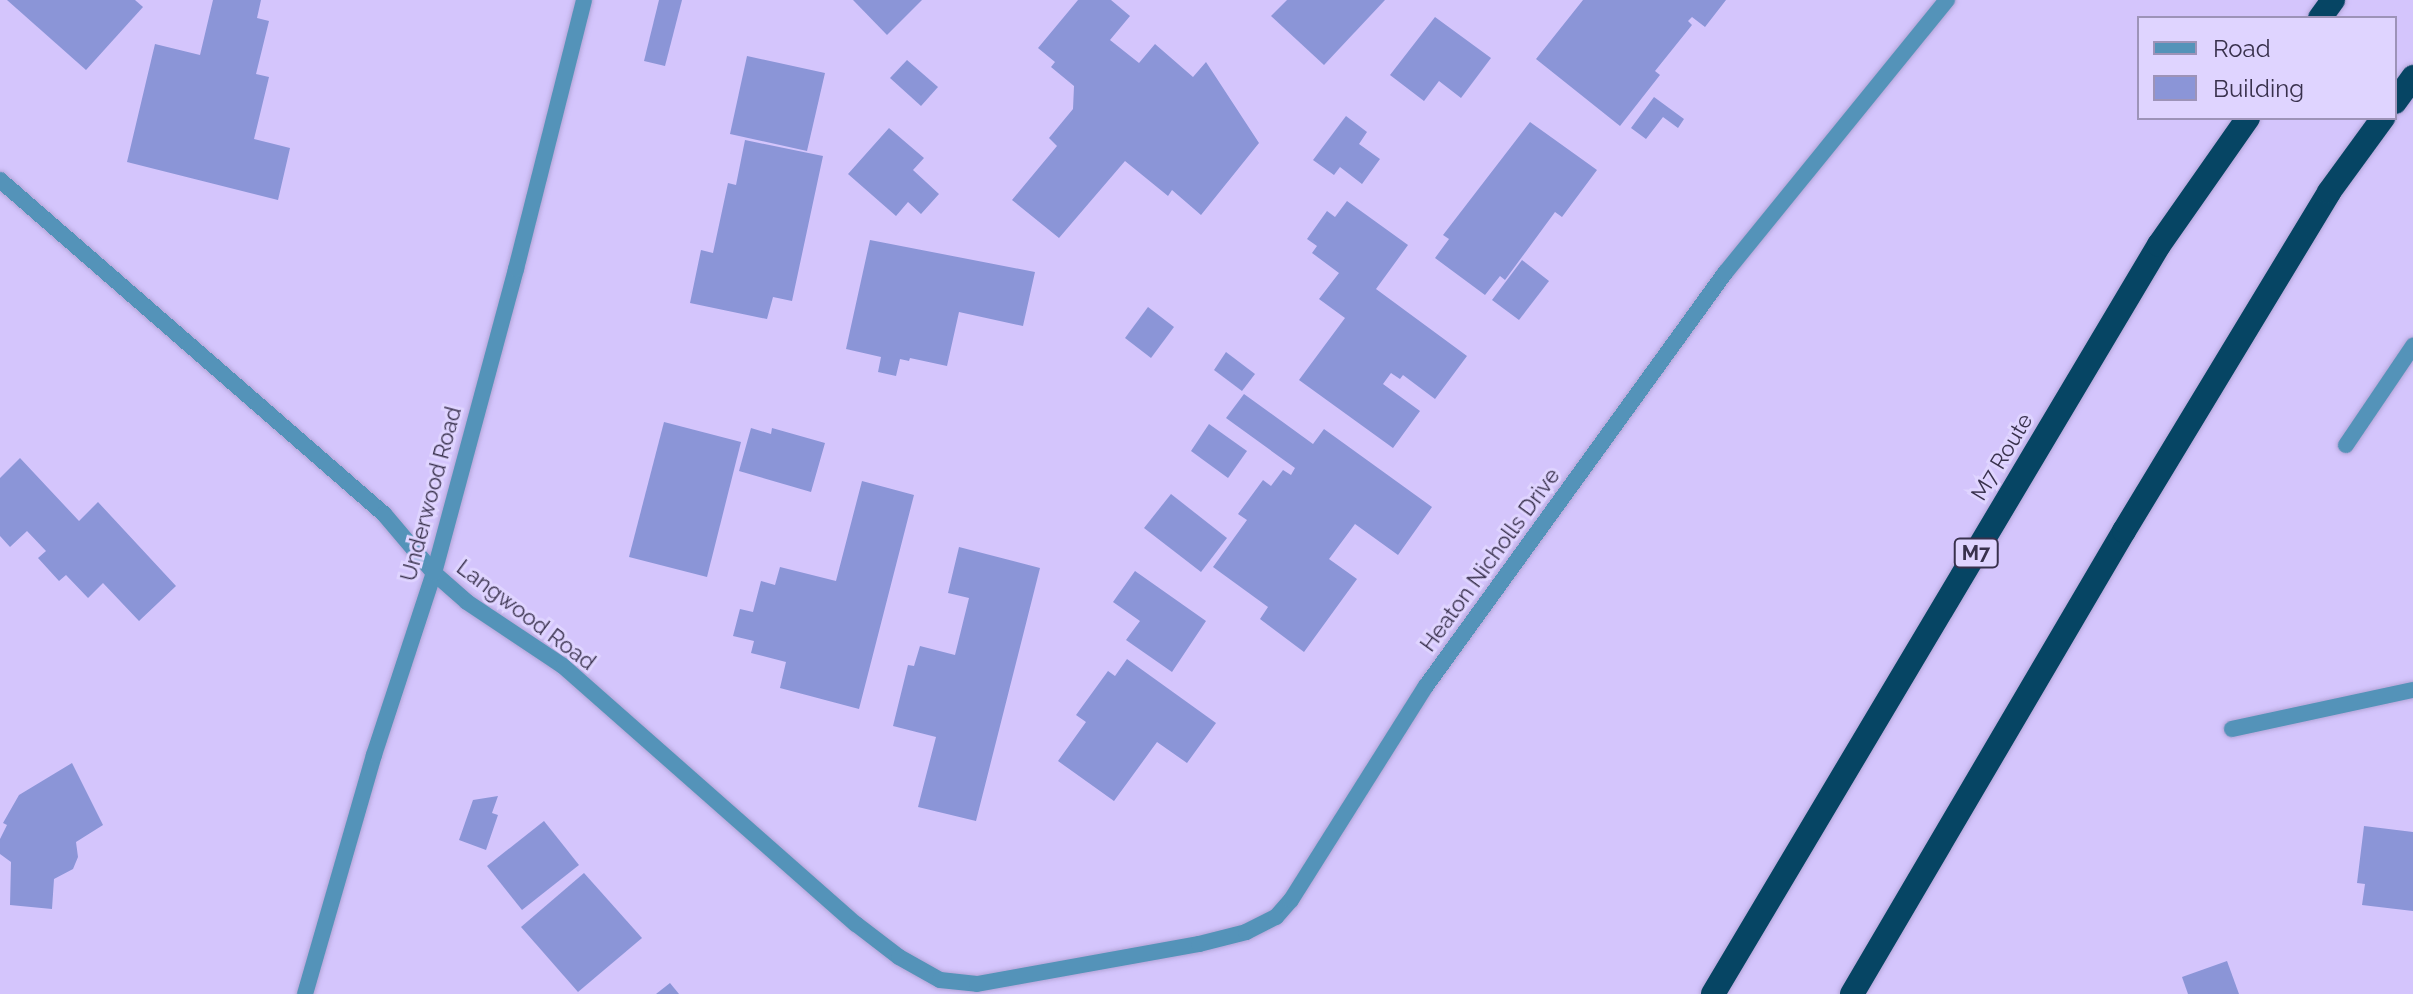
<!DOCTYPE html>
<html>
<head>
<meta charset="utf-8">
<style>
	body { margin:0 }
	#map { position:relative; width:2413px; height:994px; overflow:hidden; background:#d4c5fc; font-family:Raleway,sans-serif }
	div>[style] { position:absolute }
	.building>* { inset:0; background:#8b95d7 }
	.roads { filter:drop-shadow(0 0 2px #b2a4d6) drop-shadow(0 0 2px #b2a4d6) }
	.street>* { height:16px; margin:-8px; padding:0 8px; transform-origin:8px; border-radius:8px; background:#5493b9 }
	.highway>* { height:24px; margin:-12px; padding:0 12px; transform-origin:12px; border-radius:12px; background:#064564 }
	span { translate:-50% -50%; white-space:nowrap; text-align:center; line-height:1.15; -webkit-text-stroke:6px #dfd4ff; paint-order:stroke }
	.shield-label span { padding:2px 6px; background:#dfd4ff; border:2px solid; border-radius:6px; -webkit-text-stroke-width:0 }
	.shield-label { font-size:20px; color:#39314d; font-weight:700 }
	.street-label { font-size:22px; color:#39314d }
	.legend { position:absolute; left:2137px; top:16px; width:260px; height:104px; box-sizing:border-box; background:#dfd4ff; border:2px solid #9d93b8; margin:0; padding:10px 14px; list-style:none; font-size:24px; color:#39314d }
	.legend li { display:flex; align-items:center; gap:16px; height:40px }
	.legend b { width:40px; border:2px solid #9d93b8 }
</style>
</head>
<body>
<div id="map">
	<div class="building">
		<div style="clip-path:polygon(7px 0,135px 0,143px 7px,86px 70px)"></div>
		<div style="clip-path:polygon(213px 0,261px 0,257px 18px,269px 21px,256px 74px,269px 77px,254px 139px,290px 148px,278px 200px,127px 162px,155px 44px,200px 55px)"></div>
		<div style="clip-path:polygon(659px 0,682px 0,665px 66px,644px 61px)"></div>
		<div style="clip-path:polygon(853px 0,922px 0,887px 35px)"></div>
		<div style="clip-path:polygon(1078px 0,1111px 0,1130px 16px,1110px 40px,1139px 63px,1155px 44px,1193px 77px,1206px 62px,1259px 143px,1201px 215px,1172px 190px,1168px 196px,1125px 161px,1059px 238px,1012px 200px,1057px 146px,1049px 138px,1073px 109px,1074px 86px,1051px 67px,1055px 62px,1038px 48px)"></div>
		<div style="clip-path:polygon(1287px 0,1385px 0,1324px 65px,1271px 16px)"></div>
		<div style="clip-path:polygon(1583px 0,1726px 0,1705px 27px,1692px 17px,1688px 21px,1692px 25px,1655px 71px,1660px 75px,1620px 126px,1536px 59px)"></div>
		<div style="clip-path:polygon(1435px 17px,1491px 58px,1461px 98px,1439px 81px,1424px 101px,1390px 75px)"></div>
		<div style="clip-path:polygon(747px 56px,825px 73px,807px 151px,730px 134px)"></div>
		<div style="clip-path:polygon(907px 60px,938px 87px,921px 106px,890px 78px)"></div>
		<div style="clip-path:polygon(1654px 97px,1684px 119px,1678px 128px,1663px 117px,1646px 139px,1631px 128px)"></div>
		<div style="clip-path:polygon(1346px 116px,1367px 132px,1359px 144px,1380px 159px,1362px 184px,1340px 167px,1334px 175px,1313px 160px)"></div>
		<div style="clip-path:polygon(1530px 122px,1597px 170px,1562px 217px,1555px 212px,1505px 280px,1500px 276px,1485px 295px,1435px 258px,1449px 239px,1443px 235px)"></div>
		<div style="clip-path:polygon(889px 128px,924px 158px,913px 170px,939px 194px,921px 214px,908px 202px,896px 216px,848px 174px)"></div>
		<div style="clip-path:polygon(745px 140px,823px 156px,792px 301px,773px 297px,767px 319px,690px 303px,701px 250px,713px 253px,728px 183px,736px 185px)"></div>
		<div style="clip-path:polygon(1347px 201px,1408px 245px,1376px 289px,1467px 356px,1435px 399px,1403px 375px,1400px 379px,1391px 373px,1383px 384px,1420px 411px,1393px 448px,1299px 380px,1345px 318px,1319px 299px,1339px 273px,1312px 253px,1317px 246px,1307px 239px,1327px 211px,1335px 217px)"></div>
		<div style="clip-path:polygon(870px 240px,1035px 272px,1023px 326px,959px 312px,947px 366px,910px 358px,909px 361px,900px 359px,896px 376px,878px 372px,881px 357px,846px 349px)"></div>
		<div style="clip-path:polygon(1522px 260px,1549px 281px,1519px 320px,1492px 300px)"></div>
		<div style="clip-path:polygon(1148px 307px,1174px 327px,1151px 358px,1125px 338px)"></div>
		<div style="clip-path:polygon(1226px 352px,1255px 374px,1242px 391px,1214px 370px)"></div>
		<div style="clip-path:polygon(1244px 394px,1313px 444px,1324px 429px,1432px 507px,1398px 555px,1355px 524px,1329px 559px,1357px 579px,1304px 652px,1260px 619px,1268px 607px,1213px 567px,1247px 520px,1238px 514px,1263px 480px,1271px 486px,1283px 470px,1291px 475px,1295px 468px,1226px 418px)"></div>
		<div style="clip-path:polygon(664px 422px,741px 442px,707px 577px,629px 557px)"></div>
		<div style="clip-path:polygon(1209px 424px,1247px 451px,1228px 478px,1191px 451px)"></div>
		<div style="clip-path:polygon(751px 428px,771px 434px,772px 428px,825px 443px,811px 492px,739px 471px)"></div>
		<div style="clip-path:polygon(20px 458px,79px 521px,98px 502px,176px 586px,139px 621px,103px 583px,88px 598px,66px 575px,59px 581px,38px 558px,46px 551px,27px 531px,10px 547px,0 536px,0 478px)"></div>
		<div style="clip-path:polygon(862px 481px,914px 495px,859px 709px,780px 688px,786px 662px,751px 653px,754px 641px,733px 636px,740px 609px,753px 612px,761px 581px,775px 585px,780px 567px,836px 581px)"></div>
		<div style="clip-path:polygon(1171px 494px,1227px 538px,1201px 572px,1144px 528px)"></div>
		<div style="clip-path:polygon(959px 547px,1040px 568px,976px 821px,918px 807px,936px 737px,893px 726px,908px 665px,914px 666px,920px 646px,955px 655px,969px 598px,948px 593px)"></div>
		<div style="clip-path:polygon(1135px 571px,1206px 621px,1172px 672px,1126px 640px,1140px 621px,1113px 602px)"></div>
		<div style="clip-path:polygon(1127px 659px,1216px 723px,1187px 763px,1157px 742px,1114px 801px,1058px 761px,1086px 722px,1076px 715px,1108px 671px,1115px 676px)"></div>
		<div style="clip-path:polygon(72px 763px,103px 825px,76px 842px,78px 857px,73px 869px,54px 879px,52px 909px,10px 905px,11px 862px,0 854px,0 839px,7px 825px,3px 823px,19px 795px)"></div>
		<div style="clip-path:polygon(498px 796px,492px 813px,498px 815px,486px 850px,459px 840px,473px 800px)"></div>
		<div style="clip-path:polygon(544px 821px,579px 865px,522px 910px,487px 866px)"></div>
		<div style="clip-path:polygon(2364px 826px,2413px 832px,2413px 911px,2362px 905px,2365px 884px,2357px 883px)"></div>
		<div style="clip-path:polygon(584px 873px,642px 938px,578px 992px,521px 927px)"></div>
		<div style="clip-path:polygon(2227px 961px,2239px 994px,2188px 994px,2182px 977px)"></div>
		<div style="clip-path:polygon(670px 983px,679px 994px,656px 994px)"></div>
	</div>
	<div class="roads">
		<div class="street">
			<div style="left:0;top:180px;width:509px;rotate:41.02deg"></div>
			<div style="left:384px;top:514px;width:77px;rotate:49.7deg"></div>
			<div style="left:434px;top:573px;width:44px;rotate:41.3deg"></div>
			<div style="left:467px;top:602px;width:115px;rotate:33.7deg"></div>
			<div style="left:563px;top:666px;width:390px;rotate:41.4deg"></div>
			<div style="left:856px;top:924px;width:54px;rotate:37.5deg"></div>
			<div style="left:899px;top:957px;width:47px;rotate:29.3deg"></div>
			<div style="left:940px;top:980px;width:37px;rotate:6deg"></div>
			<div style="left:977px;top:984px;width:226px;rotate:-10.2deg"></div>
			<div style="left:1199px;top:944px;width:49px;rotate:-14.3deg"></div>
			<div style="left:1246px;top:932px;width:34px;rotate:-27deg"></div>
			<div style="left:1276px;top:917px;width:23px;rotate:-49deg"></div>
			<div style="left:1291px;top:900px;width:253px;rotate:-57.8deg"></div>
			<div style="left:1426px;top:686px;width:510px;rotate:-54.1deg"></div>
			<div style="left:1725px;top:273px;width:352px;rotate:-50.9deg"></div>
			<div style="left:2346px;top:445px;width:120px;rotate:-55.9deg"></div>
			<div style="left:2232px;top:729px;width:185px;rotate:-12.2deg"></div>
			<div style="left:305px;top:994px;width:249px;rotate:-73.9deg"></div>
			<div style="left:374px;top:755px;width:192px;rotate:-71.8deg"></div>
			<div style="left:434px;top:573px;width:315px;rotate:-74.9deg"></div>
			<div style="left:516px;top:269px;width:277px;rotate:-75.8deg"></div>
		</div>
		<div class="highway">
			<div style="left:2320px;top:18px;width:22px;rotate:-54deg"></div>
			<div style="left:2395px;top:102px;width:31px;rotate:-54deg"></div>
			<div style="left:1713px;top:994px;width:872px;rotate:-59.23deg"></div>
			<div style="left:2159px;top:245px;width:155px;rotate:-55deg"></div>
			<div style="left:1852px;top:994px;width:537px;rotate:-59.57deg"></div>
			<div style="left:2124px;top:531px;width:396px;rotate:-58.8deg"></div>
			<div style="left:2329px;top:192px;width:92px;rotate:-53.9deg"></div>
		</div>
	</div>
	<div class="shield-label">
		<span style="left:1976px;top:553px">M7</span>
	</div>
	<div class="street-label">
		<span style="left:2002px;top:457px;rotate:-59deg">M7 Route</span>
		<span style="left:431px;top:494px;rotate:-75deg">Underwood Road</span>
		<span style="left:1490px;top:560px;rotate:-54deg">Heaton Nicholls Drive</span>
		<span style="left:526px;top:615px;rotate:37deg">Langwood Road</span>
	</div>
	<ul class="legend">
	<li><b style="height:10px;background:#5493b9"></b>Road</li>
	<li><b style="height:22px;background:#8b95d7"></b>Building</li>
	</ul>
</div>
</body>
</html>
